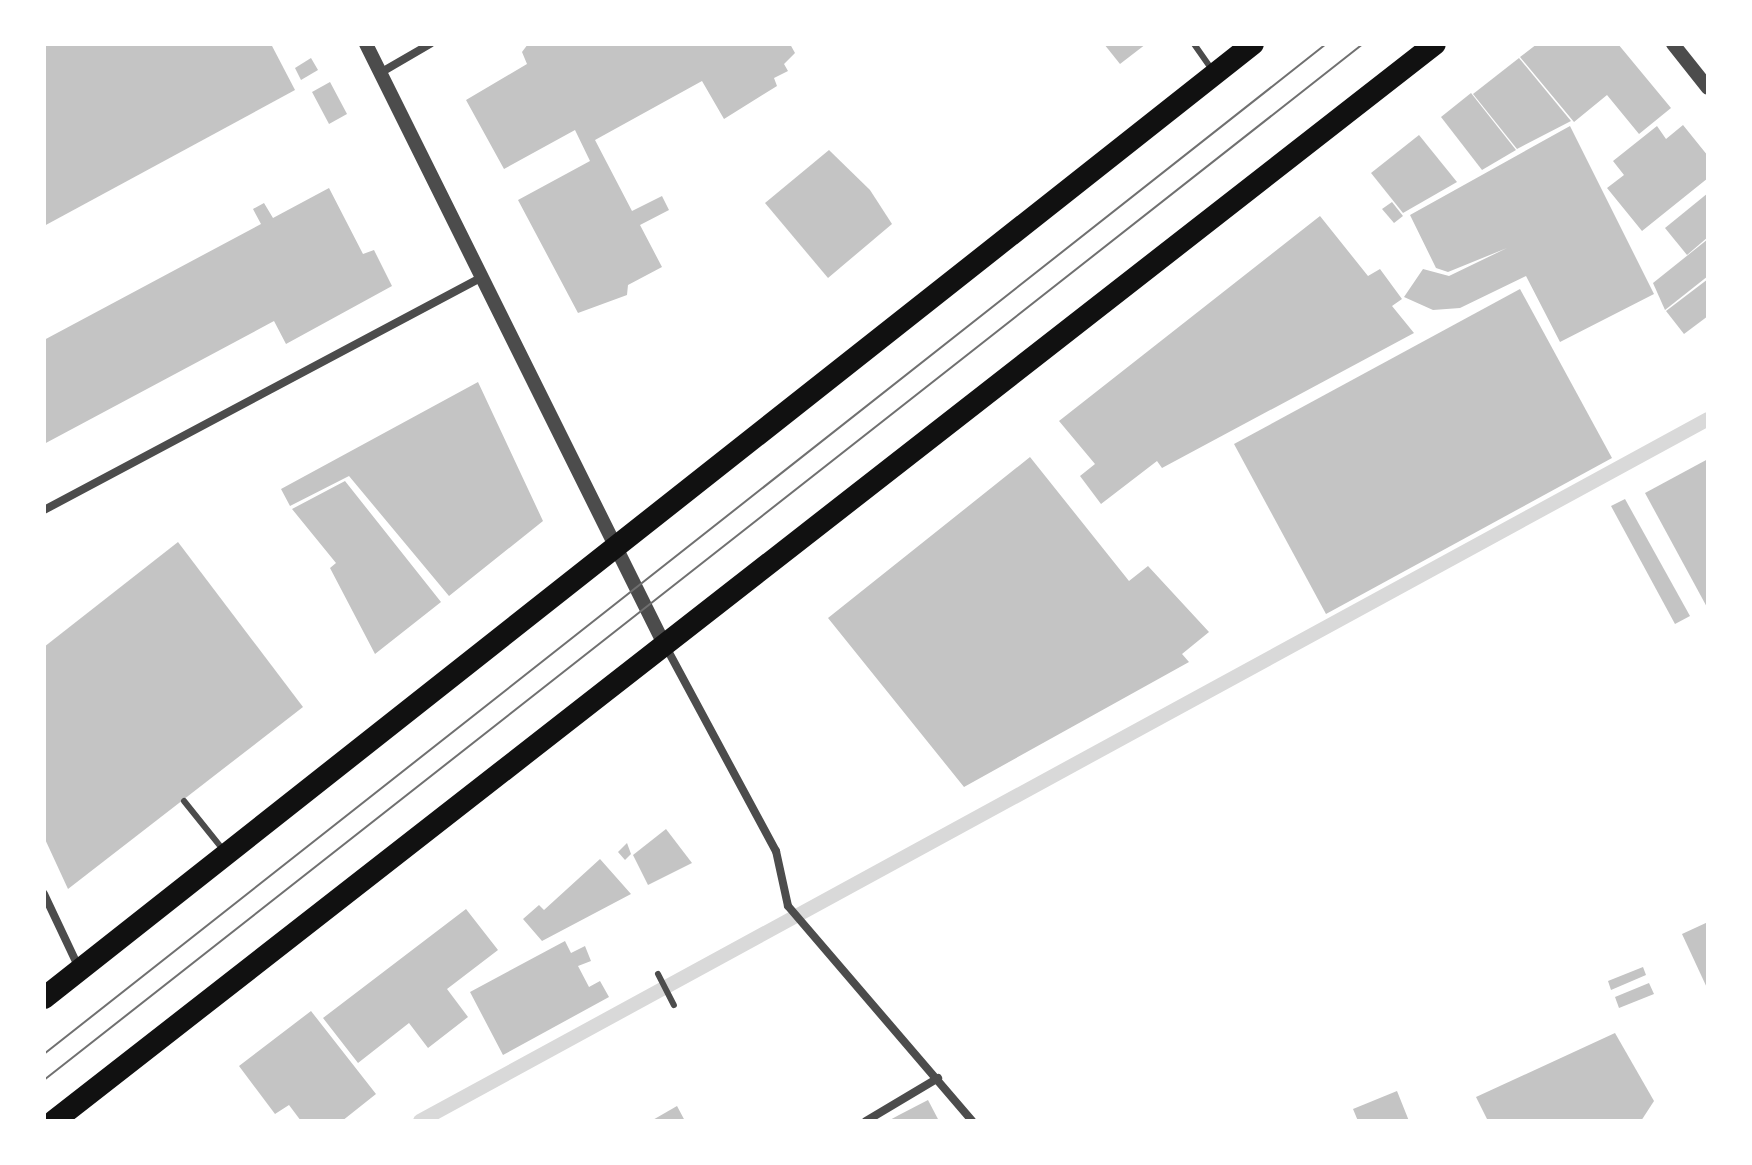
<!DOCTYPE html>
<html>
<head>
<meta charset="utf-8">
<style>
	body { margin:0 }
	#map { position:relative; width:1752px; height:1165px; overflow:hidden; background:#fff; font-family:Cabin,sans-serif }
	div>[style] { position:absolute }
	.stream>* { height:14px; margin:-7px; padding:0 7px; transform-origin:7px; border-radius:7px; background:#d9d9d9 }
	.building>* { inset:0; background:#c4c4c4 }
	.service>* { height:6px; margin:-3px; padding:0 3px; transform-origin:3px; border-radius:3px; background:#4c4c4c }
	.minor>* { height:8px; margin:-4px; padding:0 4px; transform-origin:4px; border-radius:4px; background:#4c4c4c }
	.tertiary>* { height:14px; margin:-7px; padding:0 7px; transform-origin:7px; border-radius:7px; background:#4c4c4c }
	.trunk>* { height:22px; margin:-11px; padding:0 11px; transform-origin:11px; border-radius:11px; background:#111 }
	.tram>* { height:2px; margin:-1px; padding:0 1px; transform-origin:1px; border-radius:1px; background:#707070 }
	span { translate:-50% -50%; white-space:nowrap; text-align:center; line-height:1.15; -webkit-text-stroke:7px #fff; paint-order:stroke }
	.frame { position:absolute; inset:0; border:46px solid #fff; pointer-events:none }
</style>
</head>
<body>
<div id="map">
	<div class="stream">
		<div style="left:420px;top:1121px;width:1467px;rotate:-28.59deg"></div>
	</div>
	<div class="building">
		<div style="clip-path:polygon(44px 44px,271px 44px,295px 90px,44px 226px)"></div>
		<div style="clip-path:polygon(528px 44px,790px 44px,795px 53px,784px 64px,788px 71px,774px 78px,777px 86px,724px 119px,702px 81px,595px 140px,632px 211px,662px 196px,669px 210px,640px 225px,662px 267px,628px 285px,627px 295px,578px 313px,518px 200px,590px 161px,575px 130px,504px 169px,466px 100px,527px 64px,522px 52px)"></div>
		<div style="clip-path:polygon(1104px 44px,1146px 44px,1120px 64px)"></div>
		<div style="clip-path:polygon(1537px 44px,1618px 44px,1671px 108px,1639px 134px,1607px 95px,1574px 122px,1520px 57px)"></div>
		<div style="clip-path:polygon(311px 58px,318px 70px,301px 80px,295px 68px)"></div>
		<div style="clip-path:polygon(1519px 58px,1571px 121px,1517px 149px,1473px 94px)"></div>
		<div style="clip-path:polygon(330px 82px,347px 114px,329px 124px,312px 92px)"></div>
		<div style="clip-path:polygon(1471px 93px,1516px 150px,1482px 170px,1441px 117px)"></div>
		<div style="clip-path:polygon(1683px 125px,1708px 156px,1708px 178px,1642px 231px,1607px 188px,1624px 175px,1613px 161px,1657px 126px,1666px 139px)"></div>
		<div style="clip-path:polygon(1570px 126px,1654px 294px,1560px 342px,1526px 276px,1460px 308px,1433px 310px,1404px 297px,1423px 269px,1449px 276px,1507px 248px,1448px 272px,1436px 268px,1410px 215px)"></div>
		<div style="clip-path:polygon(1419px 135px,1457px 182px,1403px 213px,1371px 173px)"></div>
		<div style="clip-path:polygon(829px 150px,870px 190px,892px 224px,828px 278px,765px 203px)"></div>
		<div style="clip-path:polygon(329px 188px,363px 254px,374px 250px,392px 286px,286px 344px,274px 321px,44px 444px,44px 340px,261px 224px,253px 209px,264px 203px,273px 218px)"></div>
		<div style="clip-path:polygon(1708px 193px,1708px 237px,1687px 255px,1665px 228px)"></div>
		<div style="clip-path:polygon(1392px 202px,1403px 216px,1394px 223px,1382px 209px)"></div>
		<div style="clip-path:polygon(1320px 216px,1368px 276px,1380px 269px,1402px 299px,1392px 306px,1414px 333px,1162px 468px,1157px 461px,1101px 504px,1080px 476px,1095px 464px,1059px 421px)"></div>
		<div style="clip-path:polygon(1708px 239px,1708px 276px,1665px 310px,1653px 283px)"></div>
		<div style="clip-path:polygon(1708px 279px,1708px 316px,1684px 334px,1666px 311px)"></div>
		<div style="clip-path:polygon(1520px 289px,1612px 458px,1326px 614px,1234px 444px)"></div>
		<div style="clip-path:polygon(478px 382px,543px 521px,449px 596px,349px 476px,290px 506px,281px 489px)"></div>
		<div style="clip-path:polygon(1030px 457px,1129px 581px,1148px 566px,1209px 632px,1182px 654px,1189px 662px,964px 787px,828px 618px)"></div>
		<div style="clip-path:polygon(1708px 459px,1708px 609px,1645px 493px)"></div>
		<div style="clip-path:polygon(345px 481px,441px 602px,375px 654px,330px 568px,336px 563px,292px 509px)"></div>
		<div style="clip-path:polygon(1625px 499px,1690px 616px,1675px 624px,1611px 506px)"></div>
		<div style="clip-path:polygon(178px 542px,303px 707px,68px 889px,44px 837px,44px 647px)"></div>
		<div style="clip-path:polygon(666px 829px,692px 863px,648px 885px,633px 855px)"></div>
		<div style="clip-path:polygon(627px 843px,631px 854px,625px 860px,618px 852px)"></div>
		<div style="clip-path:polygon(600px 859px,631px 894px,542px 941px,523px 919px,539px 905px,544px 910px)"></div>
		<div style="clip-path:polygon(466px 909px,498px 950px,447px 989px,468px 1017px,428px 1048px,409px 1023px,358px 1063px,323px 1018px)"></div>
		<div style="clip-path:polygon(1708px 922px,1708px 990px,1682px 934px)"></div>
		<div style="clip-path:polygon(565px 941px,571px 953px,585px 946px,591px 961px,578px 966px,589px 987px,600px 981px,609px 997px,503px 1055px,470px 992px)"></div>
		<div style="clip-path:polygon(1643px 967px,1646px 975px,1611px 990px,1608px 981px)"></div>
		<div style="clip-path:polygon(1649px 983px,1654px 994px,1619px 1008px,1615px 997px)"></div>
		<div style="clip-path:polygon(311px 1011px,376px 1094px,342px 1121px,301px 1121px,289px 1105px,275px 1114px,239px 1066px)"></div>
		<div style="clip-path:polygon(1615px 1033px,1654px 1101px,1641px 1121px,1488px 1121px,1476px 1097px)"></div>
		<div style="clip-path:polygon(1397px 1091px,1409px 1121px,1358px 1121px,1353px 1109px)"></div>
		<div style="clip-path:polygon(928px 1100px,939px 1121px,888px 1121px,899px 1115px)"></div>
		<div style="clip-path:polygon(677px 1106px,685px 1121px,651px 1121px)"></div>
	</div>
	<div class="service">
		<div style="left:1194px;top:44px;width:33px;rotate:55deg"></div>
		<div style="left:184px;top:801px;width:64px;rotate:51.3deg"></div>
		<div style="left:658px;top:974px;width:35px;rotate:63deg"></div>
	</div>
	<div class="minor">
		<div style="left:380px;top:73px;width:58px;rotate:-30.1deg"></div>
		<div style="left:44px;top:510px;width:495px;rotate:-28deg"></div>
		<div style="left:666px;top:647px;width:232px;rotate:61.7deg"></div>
		<div style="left:776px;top:851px;width:56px;rotate:77.7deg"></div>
		<div style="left:788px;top:906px;width:283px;rotate:49.4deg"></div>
		<div style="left:44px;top:894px;width:82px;rotate:64.7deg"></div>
		<div style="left:866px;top:1121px;width:84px;rotate:-30.8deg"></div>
	</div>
	<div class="tertiary">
		<div style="left:366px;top:44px;width:672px;rotate:63.59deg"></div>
		<div style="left:1673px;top:44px;width:56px;rotate:51.5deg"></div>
	</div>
	<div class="trunk">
		<div style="left:44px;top:998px;width:1540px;rotate:-38.28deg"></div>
		<div style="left:54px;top:1121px;width:1751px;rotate:-37.95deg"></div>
	</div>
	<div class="tram">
		<div style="left:44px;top:1054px;width:1632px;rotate:-38.23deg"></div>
		<div style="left:44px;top:1080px;width:1677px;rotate:-38.15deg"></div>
	</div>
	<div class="frame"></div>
</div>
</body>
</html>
